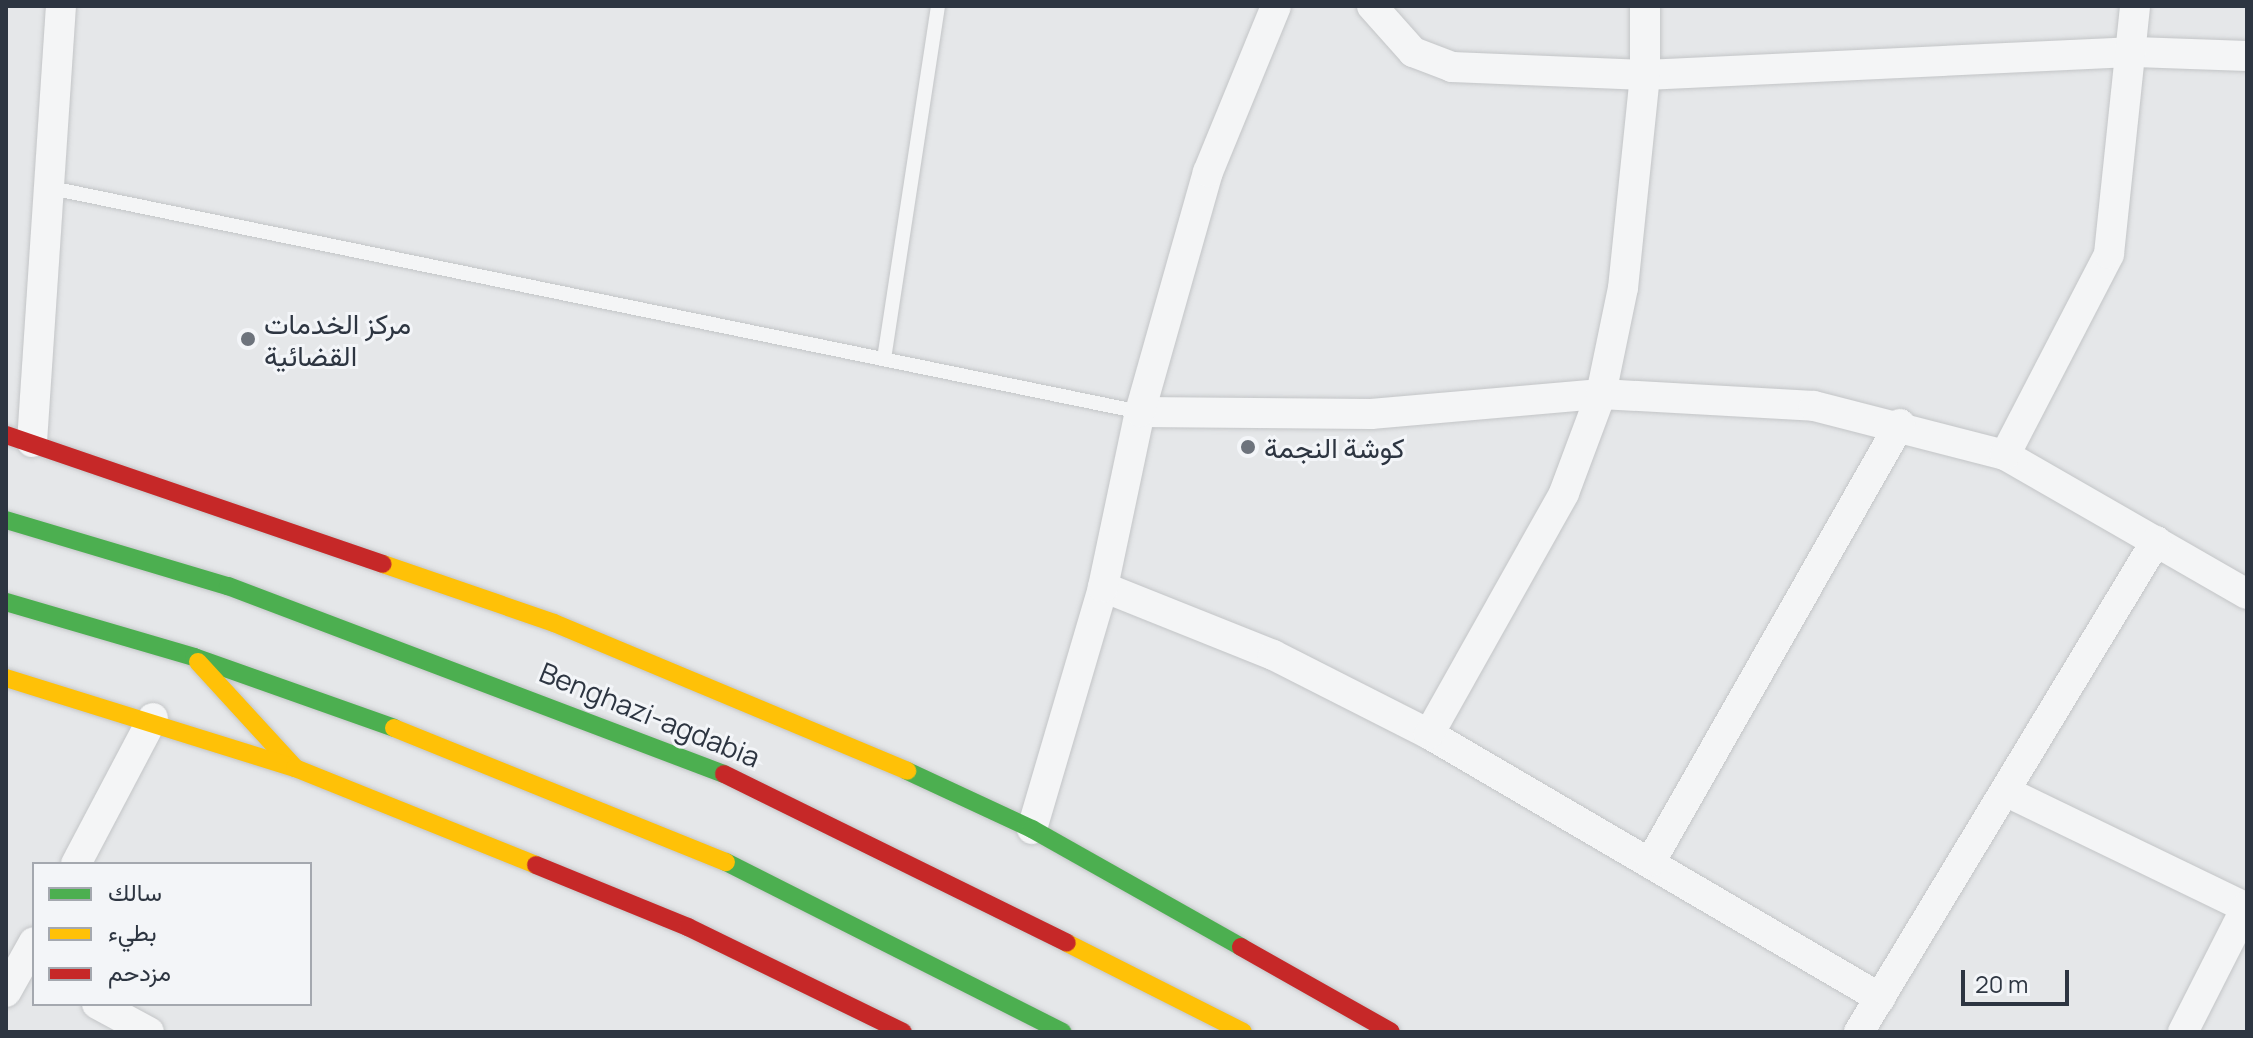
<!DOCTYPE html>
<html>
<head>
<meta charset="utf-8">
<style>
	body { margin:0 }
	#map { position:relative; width:2253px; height:1038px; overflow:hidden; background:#e5e7e9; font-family:Manrope,Vazirmatn,sans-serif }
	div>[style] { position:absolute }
	.roads { filter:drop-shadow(0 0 2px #c3c5c7) drop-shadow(0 0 2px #c3c5c7) }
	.lane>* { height:14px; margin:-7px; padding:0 7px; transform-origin:7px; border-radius:7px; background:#f4f5f6 }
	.street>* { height:30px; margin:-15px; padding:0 15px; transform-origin:15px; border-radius:15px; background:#f4f5f6 }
	.fast>* { height:18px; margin:-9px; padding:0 9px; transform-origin:9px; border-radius:9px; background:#4caf50 }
	.slow>* { height:18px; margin:-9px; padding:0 9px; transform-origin:9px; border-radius:9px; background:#ffc107 }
	.jam>* { height:18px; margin:-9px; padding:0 9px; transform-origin:9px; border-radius:9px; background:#c62828 }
	.dots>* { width:22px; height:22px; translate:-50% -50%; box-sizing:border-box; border:4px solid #f3f5f8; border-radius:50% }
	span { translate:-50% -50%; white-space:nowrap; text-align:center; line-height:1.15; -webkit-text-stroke:6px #f3f5f8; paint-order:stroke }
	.poi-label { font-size:28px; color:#2d3541 }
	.left { translate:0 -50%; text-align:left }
	.street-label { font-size:28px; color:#2d3541 }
	.frame { position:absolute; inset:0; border:8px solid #2d3541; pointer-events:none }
	.legend { position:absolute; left:32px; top:862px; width:280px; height:144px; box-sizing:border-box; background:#f3f5f8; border:2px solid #a4a8af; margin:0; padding:10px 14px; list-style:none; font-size:24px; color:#2d3541 }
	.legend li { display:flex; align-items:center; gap:16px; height:40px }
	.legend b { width:40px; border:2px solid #a4a8af }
	.scale { position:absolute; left:1961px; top:970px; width:108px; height:36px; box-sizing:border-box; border:4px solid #2d3541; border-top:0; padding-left:10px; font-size:24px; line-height:28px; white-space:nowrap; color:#2d3541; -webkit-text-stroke:6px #f3f5f8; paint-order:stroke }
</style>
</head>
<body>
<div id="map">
	<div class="roads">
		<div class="lane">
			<div style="left:51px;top:188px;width:1112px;rotate:11.62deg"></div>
			<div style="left:884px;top:359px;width:357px;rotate:-81.3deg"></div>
		</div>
		<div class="street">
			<div style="left:1372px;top:6px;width:62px;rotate:48.3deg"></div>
			<div style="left:1413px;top:52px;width:42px;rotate:21deg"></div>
			<div style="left:1452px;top:67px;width:193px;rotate:2.4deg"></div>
			<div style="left:1645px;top:75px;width:491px;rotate:-2.7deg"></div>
			<div style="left:2135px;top:52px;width:112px;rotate:2deg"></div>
			<div style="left:1140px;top:412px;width:231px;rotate:0.5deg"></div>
			<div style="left:1371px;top:414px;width:231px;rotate:-5deg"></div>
			<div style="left:1601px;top:394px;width:213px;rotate:3.2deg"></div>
			<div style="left:1814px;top:406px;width:197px;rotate:14.4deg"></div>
			<div style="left:2005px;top:455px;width:279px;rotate:29.9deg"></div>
			<div style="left:32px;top:442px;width:437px;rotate:-86.2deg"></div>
			<div style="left:2005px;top:455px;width:226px;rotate:-62.6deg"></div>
			<div style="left:2109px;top:254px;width:249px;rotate:-84deg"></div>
			<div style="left:1103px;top:587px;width:183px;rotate:21.8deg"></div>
			<div style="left:1273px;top:655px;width:175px;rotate:26.9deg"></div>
			<div style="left:1429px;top:734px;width:523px;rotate:30.34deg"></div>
			<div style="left:1429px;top:734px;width:276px;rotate:-60.7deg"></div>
			<div style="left:1564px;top:493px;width:106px;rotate:-69.5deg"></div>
			<div style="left:1601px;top:394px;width:108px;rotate:-78.3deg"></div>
			<div style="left:1623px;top:288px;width:214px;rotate:-84.1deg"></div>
			<div style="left:1645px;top:75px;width:69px;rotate:-90deg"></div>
			<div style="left:2007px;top:792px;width:267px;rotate:25.8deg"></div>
			<div style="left:1032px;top:829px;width:252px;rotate:-73.6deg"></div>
			<div style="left:1103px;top:587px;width:179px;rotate:-78.1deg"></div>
			<div style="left:1140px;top:412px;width:249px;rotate:-74.2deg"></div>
			<div style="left:1208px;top:172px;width:179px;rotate:-67.7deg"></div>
			<div style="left:1651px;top:861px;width:503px;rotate:-60.33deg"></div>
			<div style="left:76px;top:864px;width:165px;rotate:-62.2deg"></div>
			<div style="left:6px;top:992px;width:57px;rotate:-60.8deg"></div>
			<div style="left:97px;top:1004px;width:59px;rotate:28.3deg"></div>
			<div style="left:1859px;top:1032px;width:574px;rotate:-58.83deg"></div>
			<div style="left:2183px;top:1032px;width:141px;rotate:-63.1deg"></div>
		</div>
		<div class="fast">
			<div style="left:6px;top:520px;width:232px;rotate:16.6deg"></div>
			<div style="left:228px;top:586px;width:530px;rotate:20.76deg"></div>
			<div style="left:6px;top:602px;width:196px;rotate:16.3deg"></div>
			<div style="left:194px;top:657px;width:212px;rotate:19.5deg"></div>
			<div style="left:907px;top:771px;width:138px;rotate:24.9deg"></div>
			<div style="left:1032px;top:829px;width:240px;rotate:29.4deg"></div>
			<div style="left:726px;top:862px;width:377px;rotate:26.8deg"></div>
		</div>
		<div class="slow">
			<div style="left:383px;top:564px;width:181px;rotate:19deg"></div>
			<div style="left:554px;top:623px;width:383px;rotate:22.7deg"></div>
			<div style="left:198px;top:662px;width:144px;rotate:47.5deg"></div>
			<div style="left:6px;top:678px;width:303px;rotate:17.3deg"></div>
			<div style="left:295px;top:768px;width:260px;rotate:21.9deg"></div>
			<div style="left:394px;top:728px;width:358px;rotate:22deg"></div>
			<div style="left:1067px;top:943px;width:197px;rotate:26.8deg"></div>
		</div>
		<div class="jam">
			<div style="left:6px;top:435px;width:398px;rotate:18.9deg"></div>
			<div style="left:724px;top:774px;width:382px;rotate:26.2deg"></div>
			<div style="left:536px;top:865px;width:164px;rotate:22.2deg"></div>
			<div style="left:688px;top:927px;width:239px;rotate:26deg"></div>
			<div style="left:1241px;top:947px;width:172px;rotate:29.5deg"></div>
		</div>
	</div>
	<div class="dots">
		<div style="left:248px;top:339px;background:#6d737c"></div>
		<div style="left:1248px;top:447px;background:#6d737c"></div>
	</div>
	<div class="poi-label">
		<span class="left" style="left:264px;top:339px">مركز الخدمات<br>القضائية</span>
		<span class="left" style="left:1264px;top:447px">كوشة النجمة</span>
	</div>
	<div class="street-label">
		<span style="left:650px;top:714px;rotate:22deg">Benghazi-agdabia</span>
	</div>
	<div class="frame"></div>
	<ul class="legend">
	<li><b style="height:10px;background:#4caf50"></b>سالك</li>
	<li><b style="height:10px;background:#ffc107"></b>بطيء</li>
	<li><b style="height:10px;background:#c62828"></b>مزدحم</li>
	</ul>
	<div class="scale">20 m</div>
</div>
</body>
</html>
